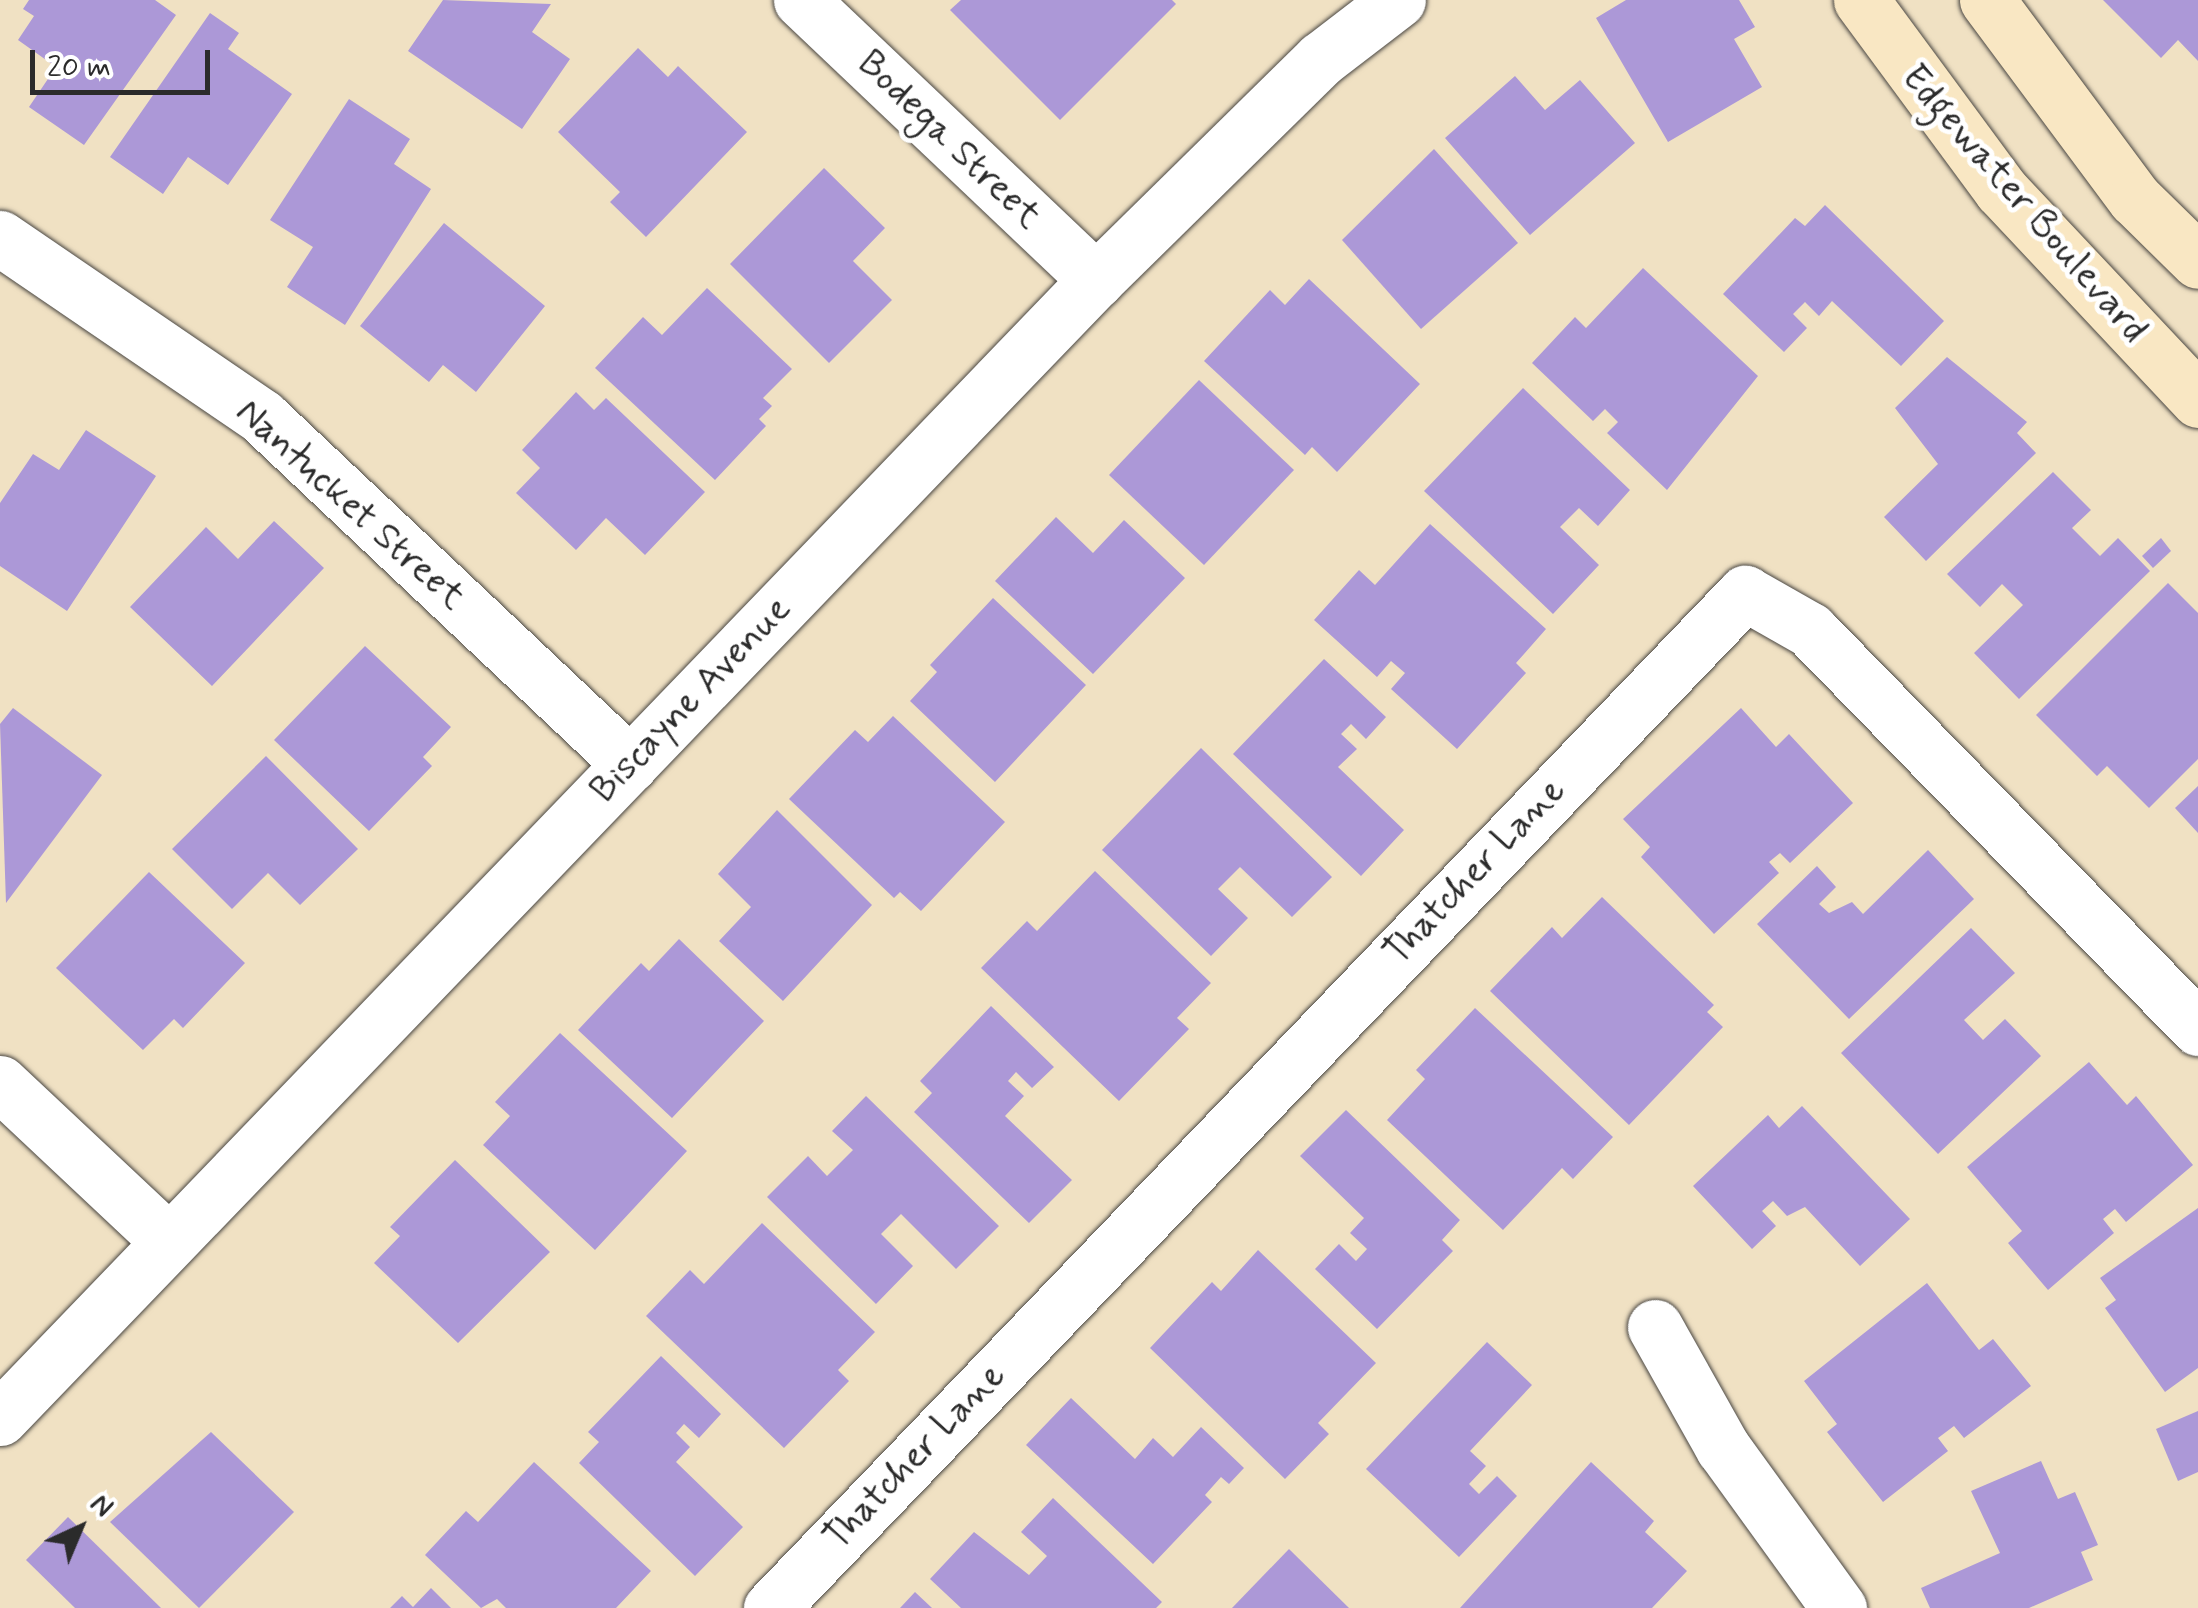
<!DOCTYPE html>
<html>
<head>
<meta charset="utf-8">
<style>
	body { margin:0 }
	#map { position:relative; width:2198px; height:1608px; overflow:hidden; background:#f0e1c3; font-family:Mynerve,sans-serif }
	div>[style] { position:absolute }
	.building>* { inset:0; background:#ac98d7 }
	.roads { filter:drop-shadow(0 0 2px #494642) drop-shadow(0 0 2px #494642) }
	.street>* { height:55px; margin:-27.5px; padding:0 27.5px; transform-origin:27.5px; border-radius:27.5px; background:#fff }
	.secondary>* { height:55px; margin:-27.5px; padding:0 27.5px; transform-origin:27.5px; border-radius:27.5px; background:#f9e7c3 }
	span { translate:-50% -50%; white-space:nowrap; text-align:center; line-height:1.15; -webkit-text-stroke:10px #fff; paint-order:stroke }
	.street-label { font-size:38px; color:#2b2b2b }
	.north { position:absolute; left:30px; top:1478px; width:100px; height:100px; -webkit-text-stroke:8px #fff; paint-order:stroke; rotate:44deg; font-size:28px; font-weight:700; line-height:40px; text-align:center; color:#2b2b2b }
	.north::after { content:''; display:block; margin:auto; width:35px; height:45px; background:#2b2b2b; clip-path:polygon(50% 0,100% 100%,50% 72%,0 100%) }
	.scale { position:absolute; left:30px; top:50px; width:180px; height:45px; box-sizing:border-box; border:5px solid #2b2b2b; border-top:0; padding-left:12px; font-size:30px; line-height:35px; white-space:nowrap; color:#2b2b2b; -webkit-text-stroke:8px #fff; paint-order:stroke }
</style>
</head>
<body>
<div id="map">
	<div class="building">
		<div style="clip-path:polygon(29px 0,155px 0,176px 15px,84px 145px,29px 107px,56px 67px,18px 40px,34px 16px,23px 9px)"></div>
		<div style="clip-path:polygon(443px 0,551px 4px,532px 32px,570px 59px,522px 129px,408px 51px)"></div>
		<div style="clip-path:polygon(961px 0,1172px 0,1176px 4px,1060px 120px,950px 10px)"></div>
		<div style="clip-path:polygon(1626px 0,1739px 0,1755px 27px,1734px 39px,1762px 87px,1668px 142px,1596px 18px)"></div>
		<div style="clip-path:polygon(2103px 0,2198px 0,2198px 61px,2178px 40px,2161px 58px)"></div>
		<div style="clip-path:polygon(210px 13px,239px 33px,228px 49px,292px 94px,228px 185px,188px 157px,163px 194px,110px 157px)"></div>
		<div style="clip-path:polygon(638px 48px,668px 77px,678px 66px,747px 132px,646px 237px,610px 202px,620px 192px,558px 132px)"></div>
		<div style="clip-path:polygon(1515px 76px,1545px 110px,1580px 80px,1635px 143px,1530px 235px,1445px 138px)"></div>
		<div style="clip-path:polygon(349px 99px,410px 139px,394px 164px,431px 189px,345px 325px,287px 287px,313px 247px,270px 220px)"></div>
		<div style="clip-path:polygon(1434px 149px,1518px 243px,1421px 329px,1342px 240px)"></div>
		<div style="clip-path:polygon(824px 168px,885px 228px,853px 261px,892px 300px,829px 363px,730px 264px)"></div>
		<div style="clip-path:polygon(1825px 205px,1944px 321px,1901px 366px,1832px 301px,1819px 316px,1805px 302px,1793px 314px,1807px 328px,1784px 352px,1723px 294px,1795px 218px,1805px 226px)"></div>
		<div style="clip-path:polygon(444px 223px,545px 306px,476px 392px,443px 365px,429px 382px,360px 326px)"></div>
		<div style="clip-path:polygon(1643px 268px,1758px 376px,1667px 490px,1607px 433px,1618px 422px,1605px 409px,1593px 421px,1532px 363px,1575px 317px,1586px 328px)"></div>
		<div style="clip-path:polygon(1309px 279px,1420px 384px,1337px 472px,1312px 447px,1305px 455px,1204px 361px,1270px 290px,1285px 305px)"></div>
		<div style="clip-path:polygon(707px 288px,792px 369px,763px 398px,772px 406px,759px 419px,766px 426px,715px 480px,595px 368px,643px 317px,662px 335px)"></div>
		<div style="clip-path:polygon(1947px 357px,2027px 422px,2017px 433px,2036px 453px,1926px 561px,1884px 517px,1938px 464px,1895px 408px)"></div>
		<div style="clip-path:polygon(1199px 380px,1294px 470px,1204px 565px,1109px 475px)"></div>
		<div style="clip-path:polygon(1523px 388px,1630px 490px,1598px 526px,1579px 508px,1560px 527px,1599px 565px,1553px 614px,1424px 491px)"></div>
		<div style="clip-path:polygon(576px 392px,594px 410px,606px 398px,705px 492px,645px 555px,606px 518px,576px 550px,516px 493px,540px 468px,522px 450px)"></div>
		<div style="clip-path:polygon(86px 430px,156px 476px,67px 611px,0 566px,0 503px,33px 454px,59px 470px)"></div>
		<div style="clip-path:polygon(2053px 472px,2091px 510px,2072px 528px,2100px 556px,2118px 538px,2150px 571px,2019px 699px,1974px 653px,2023px 605px,2002px 584px,1980px 607px,1947px 574px)"></div>
		<div style="clip-path:polygon(1056px 517px,1093px 553px,1124px 520px,1185px 578px,1093px 674px,995px 581px)"></div>
		<div style="clip-path:polygon(274px 521px,324px 568px,212px 686px,130px 607px,206px 527px,238px 559px)"></div>
		<div style="clip-path:polygon(1430px 524px,1546px 629px,1516px 663px,1526px 673px,1457px 749px,1391px 689px,1405px 673px,1391px 661px,1377px 677px,1314px 620px,1359px 570px,1375px 585px)"></div>
		<div style="clip-path:polygon(2161px 538px,2171px 551px,2153px 568px,2142px 556px)"></div>
		<div style="clip-path:polygon(2168px 583px,2198px 613px,2198px 759px,2149px 808px,2107px 766px,2097px 776px,2036px 715px)"></div>
		<div style="clip-path:polygon(993px 598px,1086px 685px,995px 782px,910px 701px,937px 672px,930px 665px)"></div>
		<div style="clip-path:polygon(365px 646px,451px 727px,423px 757px,432px 766px,369px 831px,274px 740px)"></div>
		<div style="clip-path:polygon(1324px 659px,1386px 717px,1366px 739px,1351px 724px,1341px 734px,1357px 749px,1338px 767px,1404px 830px,1361px 876px,1233px 754px)"></div>
		<div style="clip-path:polygon(13px 708px,102px 775px,6px 903px,0 724px)"></div>
		<div style="clip-path:polygon(1741px 708px,1776px 747px,1789px 734px,1853px 803px,1790px 863px,1780px 853px,1769px 862px,1779px 873px,1714px 934px,1641px 857px,1650px 847px,1623px 819px)"></div>
		<div style="clip-path:polygon(893px 716px,1005px 822px,921px 911px,900px 892px,894px 898px,789px 799px,855px 730px,868px 742px)"></div>
		<div style="clip-path:polygon(1201px 748px,1332px 877px,1292px 917px,1240px 867px,1218px 889px,1248px 918px,1211px 956px,1102px 850px)"></div>
		<div style="clip-path:polygon(266px 756px,358px 849px,300px 905px,268px 873px,232px 909px,172px 849px)"></div>
		<div style="clip-path:polygon(2198px 786px,2198px 833px,2175px 808px)"></div>
		<div style="clip-path:polygon(777px 810px,872px 905px,783px 1001px,719px 941px,751px 907px,718px 874px)"></div>
		<div style="clip-path:polygon(1928px 850px,1974px 899px,1849px 1019px,1757px 924px,1817px 866px,1836px 887px,1819px 904px,1829px 913px,1852px 902px,1863px 914px)"></div>
		<div style="clip-path:polygon(1095px 871px,1211px 983px,1177px 1018px,1189px 1029px,1119px 1101px,981px 968px,1027px 921px,1037px 931px)"></div>
		<div style="clip-path:polygon(149px 872px,245px 963px,183px 1028px,174px 1019px,143px 1050px,56px 968px)"></div>
		<div style="clip-path:polygon(1602px 897px,1714px 1005px,1707px 1012px,1723px 1027px,1629px 1125px,1490px 991px,1552px 927px,1562px 938px)"></div>
		<div style="clip-path:polygon(1971px 928px,2015px 973px,1964px 1020px,1983px 1040px,2005px 1019px,2041px 1056px,1938px 1154px,1841px 1053px)"></div>
		<div style="clip-path:polygon(679px 939px,764px 1021px,672px 1118px,578px 1030px,641px 963px,649px 971px)"></div>
		<div style="clip-path:polygon(991px 1006px,1054px 1067px,1032px 1088px,1016px 1072px,1008px 1081px,1024px 1096px,1005px 1116px,1072px 1180px,1029px 1223px,914px 1112px,932px 1093px,920px 1081px)"></div>
		<div style="clip-path:polygon(1475px 1008px,1613px 1137px,1573px 1179px,1562px 1168px,1503px 1230px,1387px 1120px,1425px 1079px,1416px 1070px)"></div>
		<div style="clip-path:polygon(560px 1033px,687px 1151px,595px 1250px,483px 1145px,510px 1116px,495px 1102px)"></div>
		<div style="clip-path:polygon(2089px 1062px,2127px 1105px,2136px 1096px,2193px 1165px,2126px 1222px,2115px 1209px,2103px 1219px,2114px 1233px,2048px 1290px,2008px 1243px,2022px 1231px,1967px 1167px)"></div>
		<div style="clip-path:polygon(866px 1096px,999px 1226px,956px 1269px,901px 1214px,881px 1234px,913px 1266px,876px 1304px,767px 1197px,808px 1156px,827px 1176px,853px 1150px,832px 1131px)"></div>
		<div style="clip-path:polygon(1802px 1106px,1910px 1219px,1860px 1266px,1805px 1207px,1787px 1216px,1773px 1201px,1762px 1211px,1776px 1226px,1752px 1249px,1693px 1186px,1768px 1115px,1779px 1128px)"></div>
		<div style="clip-path:polygon(1346px 1110px,1460px 1220px,1442px 1240px,1453px 1251px,1377px 1329px,1315px 1269px,1339px 1244px,1356px 1261px,1367px 1249px,1350px 1233px,1364px 1218px,1300px 1156px)"></div>
		<div style="clip-path:polygon(455px 1160px,550px 1252px,458px 1343px,374px 1263px,400px 1236px,390px 1227px)"></div>
		<div style="clip-path:polygon(2198px 1208px,2198px 1368px,2165px 1392px,2105px 1308px,2116px 1300px,2100px 1278px)"></div>
		<div style="clip-path:polygon(762px 1223px,875px 1332px,838px 1370px,849px 1381px,784px 1448px,646px 1316px,690px 1270px,704px 1284px)"></div>
		<div style="clip-path:polygon(1258px 1250px,1376px 1363px,1318px 1423px,1329px 1434px,1285px 1479px,1150px 1348px,1212px 1282px,1221px 1291px)"></div>
		<div style="clip-path:polygon(1927px 1283px,1979px 1350px,1993px 1339px,2031px 1386px,1964px 1438px,1954px 1426px,1938px 1438px,1948px 1451px,1883px 1502px,1827px 1432px,1837px 1424px,1804px 1381px)"></div>
		<div style="clip-path:polygon(1487px 1342px,1532px 1385px,1470px 1451px,1486px 1466px,1469px 1484px,1479px 1494px,1497px 1476px,1517px 1496px,1459px 1557px,1366px 1469px)"></div>
		<div style="clip-path:polygon(661px 1356px,721px 1414px,699px 1438px,684px 1424px,676px 1433px,690px 1447px,676px 1462px,743px 1527px,695px 1576px,579px 1463px,599px 1442px,588px 1432px)"></div>
		<div style="clip-path:polygon(1071px 1398px,1135px 1459px,1153px 1438px,1173px 1457px,1201px 1427px,1244px 1468px,1229px 1484px,1221px 1477px,1205px 1495px,1212px 1502px,1153px 1564px,1026px 1445px)"></div>
		<div style="clip-path:polygon(2198px 1411px,2198px 1472px,2178px 1481px,2156px 1429px)"></div>
		<div style="clip-path:polygon(211px 1432px,294px 1512px,199px 1608px,110px 1522px)"></div>
		<div style="clip-path:polygon(2041px 1461px,2058px 1499px,2075px 1492px,2098px 1545px,2081px 1552px,2093px 1580px,2029px 1608px,1930px 1608px,1921px 1588px,2000px 1553px,1971px 1491px)"></div>
		<div style="clip-path:polygon(534px 1462px,651px 1571px,616px 1608px,506px 1608px,497px 1599px,481px 1608px,425px 1555px,466px 1511px,478px 1522px)"></div>
		<div style="clip-path:polygon(1591px 1462px,1654px 1521px,1645px 1532px,1687px 1571px,1652px 1608px,1460px 1608px)"></div>
		<div style="clip-path:polygon(1053px 1498px,1162px 1602px,1156px 1608px,961px 1608px,930px 1579px,974px 1532px,1029px 1575px,1047px 1556px,1021px 1532px)"></div>
		<div style="clip-path:polygon(68px 1517px,161px 1608px,75px 1608px,26px 1560px)"></div>
		<div style="clip-path:polygon(1289px 1549px,1349px 1608px,1232px 1608px)"></div>
		<div style="clip-path:polygon(431px 1588px,451px 1608px,390px 1608px,402px 1596px,413px 1607px)"></div>
		<div style="clip-path:polygon(915px 1592px,932px 1608px,900px 1608px)"></div>
	</div>
	<div class="roads">
		<div class="street">
			<div style="left:801px;top:0;width:407px;rotate:43.5deg"></div>
			<div style="left:0;top:238px;width:317px;rotate:34.3deg"></div>
			<div style="left:262px;top:417px;width:506px;rotate:43.32deg"></div>
			<div style="left:0;top:1083px;width:228px;rotate:43.2deg"></div>
			<div style="left:1655px;top:1327px;width:139px;rotate:60.7deg"></div>
			<div style="left:1723px;top:1448px;width:198px;rotate:54.1deg"></div>
			<div style="left:0;top:1418px;width:1580px;rotate:-46.08deg"></div>
			<div style="left:1096px;top:280px;width:315px;rotate:-44.5deg"></div>
			<div style="left:1321px;top:59px;width:97px;rotate:-37.5deg"></div>
			<div style="left:771px;top:1608px;width:1407px;rotate:-46.18deg"></div>
			<div style="left:1745px;top:593px;width:75px;rotate:29.6deg"></div>
			<div style="left:1810px;top:630px;width:556px;rotate:45.73deg"></div>
		</div>
		<div class="secondary">
			<div style="left:1861px;top:0;width:236px;rotate:53.6deg"></div>
			<div style="left:2001px;top:190px;width:288px;rotate:46.8deg"></div>
			<div style="left:1987px;top:0;width:248px;rotate:53.4deg"></div>
			<div style="left:2135px;top:199px;width:88px;rotate:44.5deg"></div>
		</div>
	</div>
	<div class="street-label">
		<span style="left:949px;top:140px;rotate:44deg">Bodega Street</span>
		<span style="left:2024px;top:204px;rotate:49deg">Edgewater Boulevard</span>
		<span style="left:350px;top:505px;rotate:42deg">Nantucket Street</span>
		<span style="left:691px;top:700px;rotate:-46deg">Biscayne Avenue</span>
		<span style="left:1475px;top:872px;rotate:-46deg">Thatcher Lane</span>
		<span style="left:915px;top:1457px;rotate:-46deg">Thatcher Lane</span>
	</div>
	<div class="north">N</div>
	<div class="scale">20 m</div>
</div>
</body>
</html>
